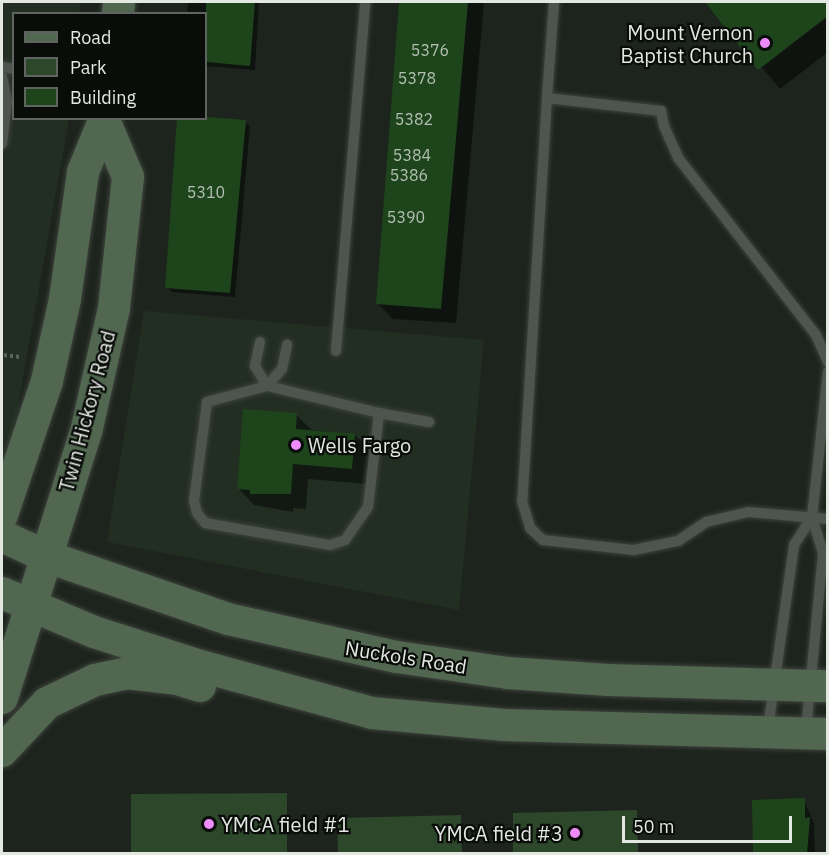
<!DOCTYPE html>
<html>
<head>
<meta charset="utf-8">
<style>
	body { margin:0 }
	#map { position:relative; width:829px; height:855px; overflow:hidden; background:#1d241d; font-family:"IBM Plex Sans",sans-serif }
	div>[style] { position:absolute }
	.built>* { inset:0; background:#232e22 }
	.green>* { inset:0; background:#2d472b }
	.shadow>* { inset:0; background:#0007 }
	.building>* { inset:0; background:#1e441c }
	.path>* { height:4px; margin-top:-2px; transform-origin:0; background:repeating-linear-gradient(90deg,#5b625b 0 3px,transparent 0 6px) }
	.roads { filter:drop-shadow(0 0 2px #3d423c) drop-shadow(0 0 2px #3d423c) }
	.lane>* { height:10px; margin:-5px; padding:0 5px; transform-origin:5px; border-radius:5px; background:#4e554e }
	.secondary>* { height:32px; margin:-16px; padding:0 16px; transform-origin:16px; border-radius:16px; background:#516750 }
	.dots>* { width:16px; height:16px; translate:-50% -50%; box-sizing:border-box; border:3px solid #090c09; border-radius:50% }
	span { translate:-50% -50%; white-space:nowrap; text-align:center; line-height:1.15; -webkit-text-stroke:4.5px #090c09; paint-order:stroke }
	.number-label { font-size:16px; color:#b2bfb1 }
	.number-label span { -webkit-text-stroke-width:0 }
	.poi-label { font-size:20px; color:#e3e8e3 }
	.right { translate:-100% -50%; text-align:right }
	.left { translate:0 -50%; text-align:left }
	.street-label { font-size:20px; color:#e3e8e3 }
	.frame { position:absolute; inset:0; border:3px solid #e3e8e3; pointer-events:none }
	.legend { position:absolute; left:12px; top:12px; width:195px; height:108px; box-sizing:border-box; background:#090c09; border:2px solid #606460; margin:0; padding:8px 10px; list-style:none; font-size:18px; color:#e3e8e3 }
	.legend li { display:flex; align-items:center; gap:12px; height:30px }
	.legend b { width:30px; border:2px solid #606460 }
	.scale { position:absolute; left:622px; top:816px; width:170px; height:27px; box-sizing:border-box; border:3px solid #e3e8e3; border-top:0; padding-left:8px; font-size:18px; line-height:21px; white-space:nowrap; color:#e3e8e3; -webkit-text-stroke:4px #090c09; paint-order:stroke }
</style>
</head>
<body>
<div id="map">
	<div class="built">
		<div style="clip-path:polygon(2px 2px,81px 2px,79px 13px,14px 14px,14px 118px,69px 119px,13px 434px,2px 459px)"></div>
		<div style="clip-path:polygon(144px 311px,484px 340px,459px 610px,107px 542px)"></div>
	</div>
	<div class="green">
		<div style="clip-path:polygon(287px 793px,287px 853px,131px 853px,131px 794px)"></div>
		<div style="clip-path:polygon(637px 810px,638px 853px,513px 853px,513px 813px)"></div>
		<div style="clip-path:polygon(461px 815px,462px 853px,338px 853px,337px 818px)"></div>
	</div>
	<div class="shadow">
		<div style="clip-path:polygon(188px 2px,259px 2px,255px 70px,206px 66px,206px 14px,187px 14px)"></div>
		<div style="clip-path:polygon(401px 2px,484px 2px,456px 323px,393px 319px,378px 304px)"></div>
		<div style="clip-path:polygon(707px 2px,828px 2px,828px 52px,780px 89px)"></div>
		<div style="clip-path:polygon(245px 122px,250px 126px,235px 297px,172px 292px,167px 287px)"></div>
		<div style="clip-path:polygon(296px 415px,312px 430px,355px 435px,371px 451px,368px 484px,308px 479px,306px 509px,293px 508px,293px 512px,254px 505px,239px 489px)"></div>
		<div style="clip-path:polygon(804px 800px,814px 824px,815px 854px,755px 854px)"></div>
	</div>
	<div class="building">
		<div style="clip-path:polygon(206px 2px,255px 2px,250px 66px,206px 62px)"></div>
		<div style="clip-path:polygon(399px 2px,468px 2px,441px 309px,376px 304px)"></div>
		<div style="clip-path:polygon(705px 2px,828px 2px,828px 16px,758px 70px)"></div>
		<div style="clip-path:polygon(206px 117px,246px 120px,230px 293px,165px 288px,177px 118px)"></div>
		<div style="clip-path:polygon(243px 409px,297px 413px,296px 429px,355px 434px,352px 469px,293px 464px,291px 494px,250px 494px,250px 490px,237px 489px)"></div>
		<div style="clip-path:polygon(805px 798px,805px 818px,810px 817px,807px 854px,753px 854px,752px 800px)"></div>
	</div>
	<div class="path">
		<div style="left:4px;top:355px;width:16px;rotate:7deg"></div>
	</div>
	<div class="roads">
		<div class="lane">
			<div style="left:554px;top:2px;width:96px;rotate:94.2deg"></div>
			<div style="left:547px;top:98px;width:115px;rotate:6.5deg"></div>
			<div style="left:661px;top:111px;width:15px;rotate:79deg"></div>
			<div style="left:664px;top:126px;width:36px;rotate:66deg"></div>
			<div style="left:679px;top:159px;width:223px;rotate:52.1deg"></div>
			<div style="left:816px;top:335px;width:30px;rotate:66deg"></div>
			<div style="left:2px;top:67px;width:12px;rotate:9deg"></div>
			<div style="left:2px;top:77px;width:25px;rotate:78deg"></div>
			<div style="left:7px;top:101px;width:43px;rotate:96.6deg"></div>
			<div style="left:547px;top:98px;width:404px;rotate:93.5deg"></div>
			<div style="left:522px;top:501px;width:28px;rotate:73deg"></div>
			<div style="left:530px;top:528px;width:18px;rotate:43deg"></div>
			<div style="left:543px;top:540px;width:92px;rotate:6.3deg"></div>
			<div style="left:634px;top:550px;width:45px;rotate:-11.6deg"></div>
			<div style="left:678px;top:541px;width:34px;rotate:-34deg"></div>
			<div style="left:706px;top:522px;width:43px;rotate:-13.4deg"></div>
			<div style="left:748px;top:512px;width:80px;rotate:5deg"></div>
			<div style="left:260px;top:342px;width:25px;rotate:102deg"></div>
			<div style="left:255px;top:366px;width:23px;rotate:59deg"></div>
			<div style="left:336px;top:351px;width:350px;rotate:-85.2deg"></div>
			<div style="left:267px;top:386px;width:23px;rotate:-49deg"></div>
			<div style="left:282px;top:369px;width:25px;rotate:-78deg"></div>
			<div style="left:379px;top:413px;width:115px;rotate:-166.4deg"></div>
			<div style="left:267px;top:386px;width:62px;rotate:165.1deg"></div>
			<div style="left:207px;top:402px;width:100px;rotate:97.5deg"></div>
			<div style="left:194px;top:501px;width:12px;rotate:76deg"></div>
			<div style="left:197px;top:513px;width:13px;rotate:51deg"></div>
			<div style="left:205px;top:523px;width:127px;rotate:10deg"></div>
			<div style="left:330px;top:545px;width:16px;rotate:-18deg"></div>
			<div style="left:345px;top:540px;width:40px;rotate:-55.1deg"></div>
			<div style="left:368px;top:507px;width:95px;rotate:-83.3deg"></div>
			<div style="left:379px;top:413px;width:51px;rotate:10.2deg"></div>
			<div style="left:768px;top:728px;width:185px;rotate:-81.9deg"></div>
			<div style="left:794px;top:545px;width:33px;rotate:-57deg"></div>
			<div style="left:806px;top:730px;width:178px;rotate:-84.5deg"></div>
			<div style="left:823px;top:553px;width:38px;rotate:-107deg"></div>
			<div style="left:812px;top:517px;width:146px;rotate:-83.7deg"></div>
		</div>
		<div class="secondary">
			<div style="left:118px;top:14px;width:12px;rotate:-85deg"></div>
			<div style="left:2px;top:515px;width:141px;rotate:-71.4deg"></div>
			<div style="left:47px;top:381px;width:84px;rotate:-77.6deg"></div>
			<div style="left:65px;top:299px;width:128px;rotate:-81.9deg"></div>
			<div style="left:83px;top:172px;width:58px;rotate:-67.8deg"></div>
			<div style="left:2px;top:536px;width:47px;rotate:24.9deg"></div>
			<div style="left:45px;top:556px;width:194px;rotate:19deg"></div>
			<div style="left:228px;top:619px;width:173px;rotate:12.7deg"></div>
			<div style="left:397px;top:657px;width:112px;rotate:8.2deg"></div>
			<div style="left:508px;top:673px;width:100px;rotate:4deg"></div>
			<div style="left:608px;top:680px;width:220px;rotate:1.6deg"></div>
			<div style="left:2px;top:593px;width:100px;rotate:23deg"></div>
			<div style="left:94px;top:632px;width:115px;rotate:17.7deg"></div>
			<div style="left:204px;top:667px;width:174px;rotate:15.3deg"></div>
			<div style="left:372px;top:713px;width:133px;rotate:5.2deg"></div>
			<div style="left:504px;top:725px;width:324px;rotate:1.6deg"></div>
			<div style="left:2px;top:698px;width:283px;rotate:-72.5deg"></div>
			<div style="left:87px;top:428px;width:123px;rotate:-77.3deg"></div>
			<div style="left:114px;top:308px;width:132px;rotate:-83.9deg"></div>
			<div style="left:128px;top:177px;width:62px;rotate:-112.8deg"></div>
			<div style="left:2px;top:751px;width:66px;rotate:-46.8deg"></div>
			<div style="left:47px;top:703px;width:53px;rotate:-25.6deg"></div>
			<div style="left:95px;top:680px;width:33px;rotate:-12deg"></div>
			<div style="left:127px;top:673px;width:50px;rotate:6.8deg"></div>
			<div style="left:177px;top:679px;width:24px;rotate:17deg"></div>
		</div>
	</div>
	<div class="dots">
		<div style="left:765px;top:43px;background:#ed8cfa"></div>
		<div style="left:296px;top:445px;background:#ed8cfa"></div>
		<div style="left:209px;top:824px;background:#ed8cfa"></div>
		<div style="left:575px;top:833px;background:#ed8cfa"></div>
	</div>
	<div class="number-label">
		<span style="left:430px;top:50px">5376</span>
		<span style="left:417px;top:78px">5378</span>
		<span style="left:414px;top:119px">5382</span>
		<span style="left:412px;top:155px">5384</span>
		<span style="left:409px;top:175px">5386</span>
		<span style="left:206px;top:192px">5310</span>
		<span style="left:406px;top:217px">5390</span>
	</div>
	<div class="poi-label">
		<span class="right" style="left:753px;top:44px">Mount Vernon<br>Baptist Church</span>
		<span class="left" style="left:308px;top:445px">Wells Fargo</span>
		<span class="left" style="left:221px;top:824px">YMCA field #1</span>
		<span class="right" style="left:563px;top:833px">YMCA field #3</span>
	</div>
	<div class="street-label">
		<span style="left:87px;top:411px;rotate:-75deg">Twin Hickory Road</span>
		<span style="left:406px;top:657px;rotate:9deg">Nuckols Road</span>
	</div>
	<div class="frame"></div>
	<ul class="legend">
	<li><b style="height:8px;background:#516750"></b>Road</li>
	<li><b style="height:16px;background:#2d472b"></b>Park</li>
	<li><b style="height:16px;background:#1e441c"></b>Building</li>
	</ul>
	<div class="scale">50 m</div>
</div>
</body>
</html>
